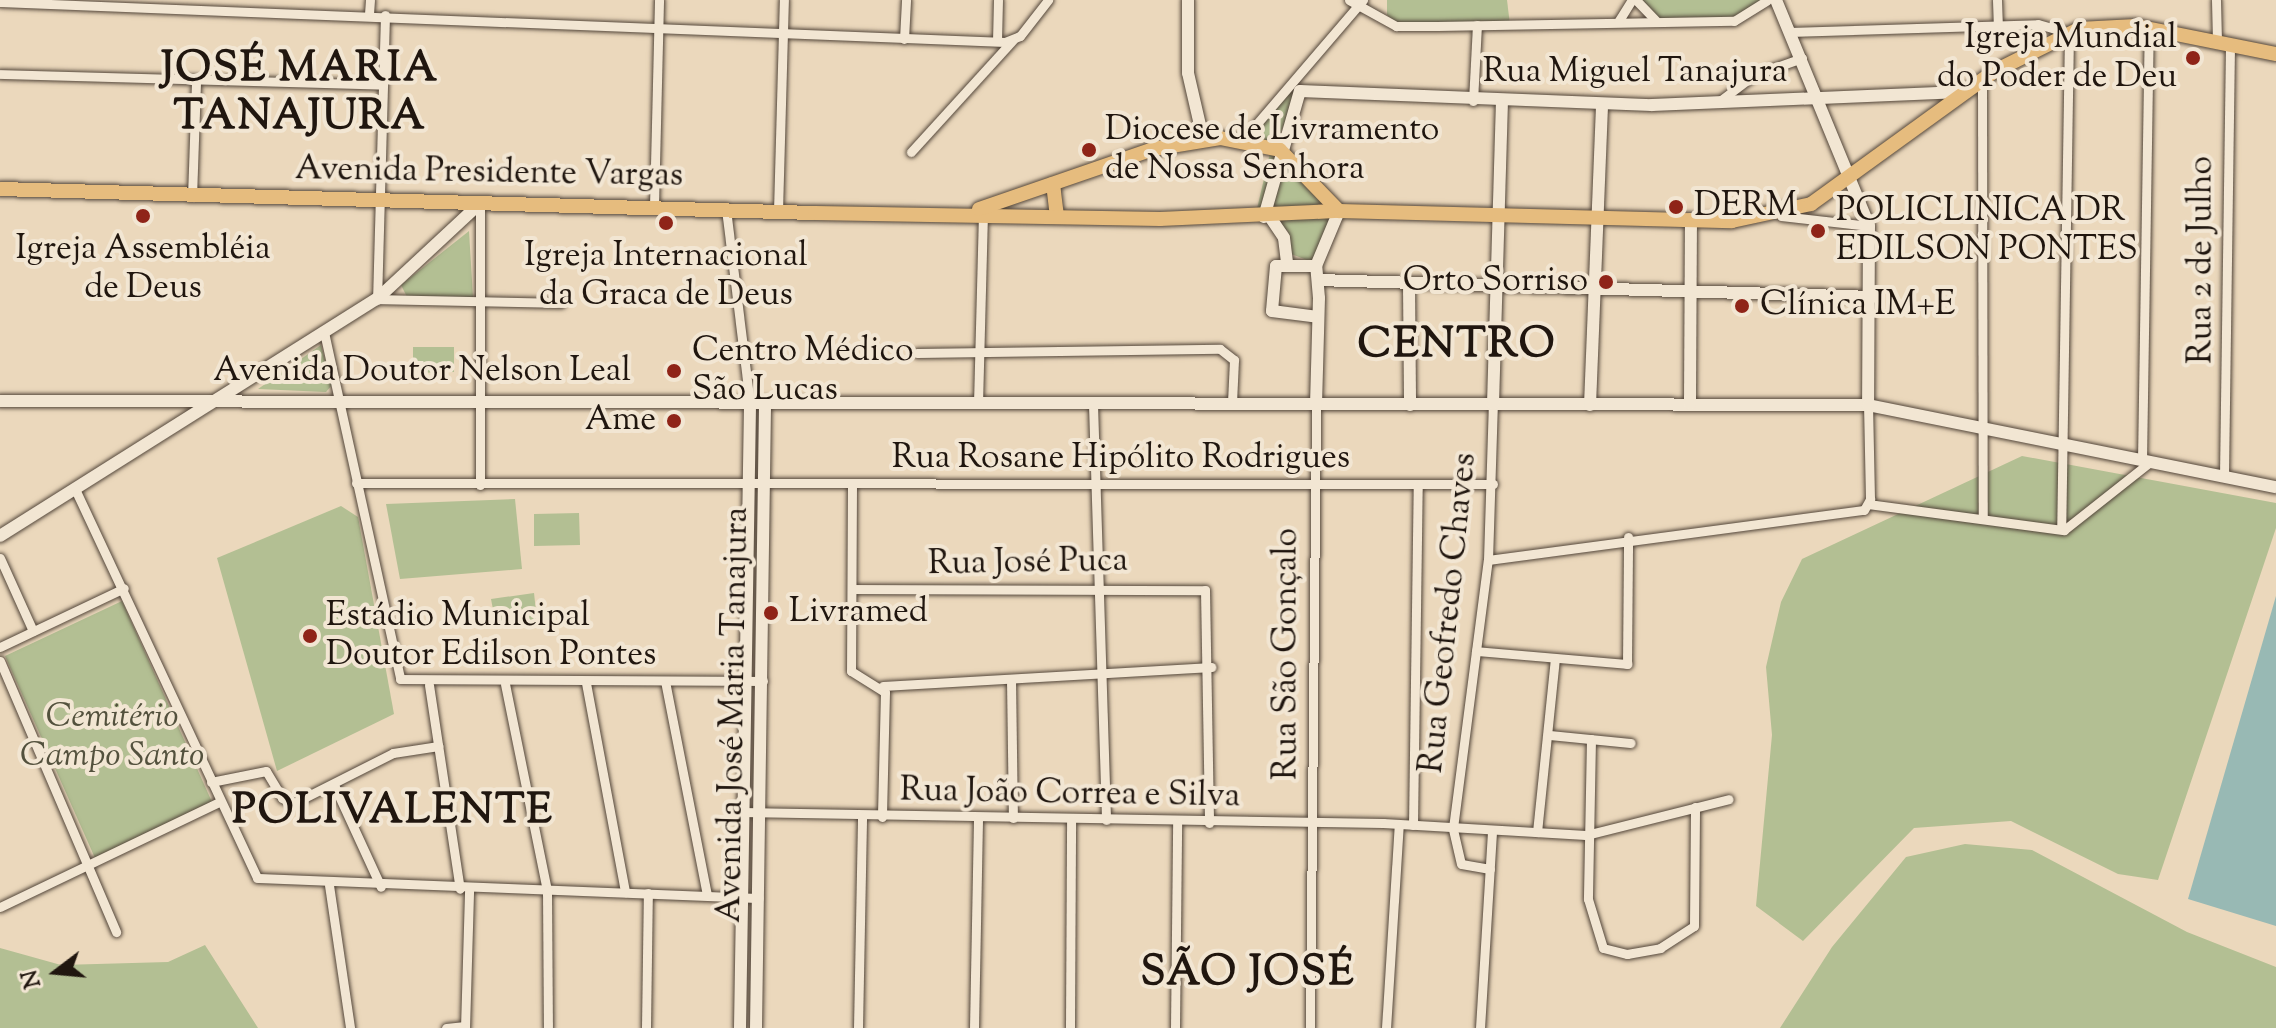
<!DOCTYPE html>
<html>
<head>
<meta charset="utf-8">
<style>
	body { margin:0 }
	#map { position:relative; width:2276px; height:1028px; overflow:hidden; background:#ebd8bc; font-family:"Sorts Mill Goudy",serif }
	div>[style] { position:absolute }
	.green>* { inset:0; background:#b3bf93 }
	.water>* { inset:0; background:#98b9b4 }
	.roads { filter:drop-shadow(0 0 2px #53463a) drop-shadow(0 0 2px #53463a) }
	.street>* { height:9px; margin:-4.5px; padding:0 4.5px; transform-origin:4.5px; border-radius:4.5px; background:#f2e6d3 }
	.secondary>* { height:12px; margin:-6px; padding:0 6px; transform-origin:6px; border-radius:6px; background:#f2e6d3 }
	.primary>* { height:14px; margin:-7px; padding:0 7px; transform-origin:7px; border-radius:7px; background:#e6bc7e }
	.dots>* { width:22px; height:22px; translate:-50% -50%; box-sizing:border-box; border:4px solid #f2e6d3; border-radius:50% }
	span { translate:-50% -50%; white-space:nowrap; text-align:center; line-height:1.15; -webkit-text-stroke:8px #f2e6d3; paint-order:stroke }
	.poi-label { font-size:34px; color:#20160f }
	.right { translate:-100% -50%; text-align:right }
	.left { translate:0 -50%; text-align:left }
	.street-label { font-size:34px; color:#20160f }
	.park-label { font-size:34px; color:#53513d; font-style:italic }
	.district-label { font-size:42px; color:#20160f; font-weight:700; letter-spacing:2px }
	.north { position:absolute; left:16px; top:932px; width:80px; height:80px; -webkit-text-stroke:6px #f2e6d3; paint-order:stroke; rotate:254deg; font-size:22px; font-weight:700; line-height:32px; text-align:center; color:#20160f }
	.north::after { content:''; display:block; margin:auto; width:28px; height:36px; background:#20160f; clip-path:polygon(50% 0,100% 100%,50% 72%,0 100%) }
</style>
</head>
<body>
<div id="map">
	<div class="green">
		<div style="clip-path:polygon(1387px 0,1507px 0,1510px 25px,1400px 26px,1387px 15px)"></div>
		<div style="clip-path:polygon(1636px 0,1767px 0,1739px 19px,1662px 23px)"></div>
		<div style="clip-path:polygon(1290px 91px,1299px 95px,1274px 145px,1251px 137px)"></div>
		<div style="clip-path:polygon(1286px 150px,1334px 204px,1315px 263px,1291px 254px,1288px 231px,1256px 213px,1270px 153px)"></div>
		<div style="clip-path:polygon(469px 231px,473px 298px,407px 297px,401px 285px)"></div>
		<div style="clip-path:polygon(321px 345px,332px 385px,326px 392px,258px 389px)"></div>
		<div style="clip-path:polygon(413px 347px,454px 347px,454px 372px,413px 373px)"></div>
		<div style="clip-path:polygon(2022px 456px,2276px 503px,2276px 528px,2158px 880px,2118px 874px,2011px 821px,1914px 828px,1803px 941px,1756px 906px,1772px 735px,1766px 667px,1781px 602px,1802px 559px)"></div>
		<div style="clip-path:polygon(515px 499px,522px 569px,400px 579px,386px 504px)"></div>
		<div style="clip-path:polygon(341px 506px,358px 517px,394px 714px,277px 771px,217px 558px)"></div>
		<div style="clip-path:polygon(579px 513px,580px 545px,534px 546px,534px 514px)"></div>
		<div style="clip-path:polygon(534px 593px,537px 620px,496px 625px,491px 599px)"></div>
		<div style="clip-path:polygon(122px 601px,212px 802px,95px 858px,5px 656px)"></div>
		<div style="clip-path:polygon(1965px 844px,2032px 850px,2187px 932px,2276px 967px,2276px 1028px,1780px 1028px,1832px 947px,1906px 857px)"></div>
		<div style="clip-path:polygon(205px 945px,258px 1028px,0 1028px,0 948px,61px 965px,168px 962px)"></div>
	</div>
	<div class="water">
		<div style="clip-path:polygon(2276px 596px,2276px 926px,2188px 899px)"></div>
	</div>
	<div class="roads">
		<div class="street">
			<div style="left:1349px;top:0;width:54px;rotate:29deg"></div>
			<div style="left:1396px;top:26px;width:41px"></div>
			<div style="left:1437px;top:26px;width:297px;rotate:-1deg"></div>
			<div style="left:1734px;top:21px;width:39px;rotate:-32deg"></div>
			<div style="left:1636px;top:0;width:30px;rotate:46deg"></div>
			<div style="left:1997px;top:0;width:24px;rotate:88deg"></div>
			<div style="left:2216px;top:0;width:42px;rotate:88.6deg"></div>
			<div style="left:0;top:2px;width:1006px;rotate:2.28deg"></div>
			<div style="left:1005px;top:42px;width:16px;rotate:-22deg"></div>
			<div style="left:1020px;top:36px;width:46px;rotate:-52.1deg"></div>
			<div style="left:369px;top:14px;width:14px;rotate:-86deg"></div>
			<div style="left:385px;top:15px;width:284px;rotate:91.6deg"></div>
			<div style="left:377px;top:299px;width:184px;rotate:1.2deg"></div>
			<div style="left:1618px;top:22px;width:26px;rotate:-58deg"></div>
			<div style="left:1789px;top:32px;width:249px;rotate:-1.8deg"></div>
			<div style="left:2038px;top:24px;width:32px;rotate:16deg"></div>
			<div style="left:2069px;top:33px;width:496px;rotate:90.9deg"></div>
			<div style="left:904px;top:39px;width:39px;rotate:-87deg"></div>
			<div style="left:997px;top:41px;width:41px;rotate:-88.6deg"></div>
			<div style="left:0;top:74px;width:382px;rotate:1.6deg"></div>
			<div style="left:1982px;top:81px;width:436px;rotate:89.9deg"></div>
			<div style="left:1473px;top:101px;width:76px;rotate:-87deg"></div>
			<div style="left:1717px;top:103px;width:46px;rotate:-37.1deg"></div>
			<div style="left:1754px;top:75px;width:51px;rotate:-19.5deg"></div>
			<div style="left:1242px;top:141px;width:186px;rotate:-49.4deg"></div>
			<div style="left:911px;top:152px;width:151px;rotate:-47.7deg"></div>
			<div style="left:192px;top:197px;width:115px;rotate:-88deg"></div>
			<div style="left:654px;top:206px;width:206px;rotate:-88.6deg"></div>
			<div style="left:726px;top:209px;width:196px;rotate:83deg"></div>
			<div style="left:778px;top:211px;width:211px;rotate:-88.4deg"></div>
			<div style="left:1781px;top:216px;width:89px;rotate:6.5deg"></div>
			<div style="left:324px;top:332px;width:355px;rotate:77.6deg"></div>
			<div style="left:400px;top:679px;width:363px;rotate:0.3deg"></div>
			<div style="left:917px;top:353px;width:303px;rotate:-0.8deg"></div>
			<div style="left:1220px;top:349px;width:18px;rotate:38deg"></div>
			<div style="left:1234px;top:360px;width:43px;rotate:92.7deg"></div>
			<div style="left:978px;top:404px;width:193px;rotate:-88.5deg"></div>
			<div style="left:1093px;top:404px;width:416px;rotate:88.2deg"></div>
			<div style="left:2142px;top:461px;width:433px;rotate:-89.1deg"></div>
			<div style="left:2224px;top:475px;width:431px;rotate:-89.2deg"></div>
			<div style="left:356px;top:483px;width:1137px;rotate:0.05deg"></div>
			<div style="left:480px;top:485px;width:279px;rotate:-90deg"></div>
			<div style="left:852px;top:485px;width:186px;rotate:90.3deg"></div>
			<div style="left:851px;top:671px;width:40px;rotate:32deg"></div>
			<div style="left:885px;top:692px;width:125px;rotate:91.4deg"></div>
			<div style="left:75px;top:489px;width:429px;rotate:64.9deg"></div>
			<div style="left:257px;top:878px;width:502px;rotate:2.28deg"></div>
			<div style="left:1868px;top:504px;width:198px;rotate:7.6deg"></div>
			<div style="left:2064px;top:530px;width:110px;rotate:-38.3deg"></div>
			<div style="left:0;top:558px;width:80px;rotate:65.7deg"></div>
			<div style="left:1488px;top:560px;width:379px;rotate:-7.6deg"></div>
			<div style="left:1864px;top:510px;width:13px;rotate:-61deg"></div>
			<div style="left:1870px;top:499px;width:94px;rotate:-91.2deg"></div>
			<div style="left:852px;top:589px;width:353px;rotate:0.2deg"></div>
			<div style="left:1205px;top:590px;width:233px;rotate:89deg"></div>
			<div style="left:0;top:647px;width:137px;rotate:-25.4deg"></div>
			<div style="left:1476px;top:651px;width:152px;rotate:4.9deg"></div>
			<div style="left:1627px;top:664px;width:127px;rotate:-89.5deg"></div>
			<div style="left:0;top:661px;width:295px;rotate:66.8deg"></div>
			<div style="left:1011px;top:679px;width:139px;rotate:89.2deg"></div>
			<div style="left:665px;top:681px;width:218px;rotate:78.9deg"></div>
			<div style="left:586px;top:683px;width:213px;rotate:79.4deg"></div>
			<div style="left:505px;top:684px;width:211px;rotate:78.5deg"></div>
			<div style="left:547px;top:891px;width:137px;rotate:89.6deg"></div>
			<div style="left:429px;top:685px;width:206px;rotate:81.4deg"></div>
			<div style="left:883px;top:686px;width:329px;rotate:-3.3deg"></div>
			<div style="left:1549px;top:735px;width:82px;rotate:5.6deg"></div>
			<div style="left:1591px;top:739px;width:160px;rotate:91.1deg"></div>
			<div style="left:1588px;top:899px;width:51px;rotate:73deg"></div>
			<div style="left:1603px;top:948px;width:25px;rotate:14deg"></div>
			<div style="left:1627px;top:954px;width:34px;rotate:-10deg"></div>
			<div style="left:1660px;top:948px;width:40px;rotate:-32.9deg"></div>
			<div style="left:1694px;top:926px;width:119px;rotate:-89.5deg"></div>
			<div style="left:211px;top:782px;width:56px;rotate:-11.3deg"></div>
			<div style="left:266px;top:771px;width:31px;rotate:59deg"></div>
			<div style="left:282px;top:798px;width:13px;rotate:23deg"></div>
			<div style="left:294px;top:803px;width:111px;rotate:-26.8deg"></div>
			<div style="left:393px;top:753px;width:46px;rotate:-8.8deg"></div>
			<div style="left:334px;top:785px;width:112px;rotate:65.3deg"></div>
			<div style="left:742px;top:812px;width:641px;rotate:0.98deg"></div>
			<div style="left:1383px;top:823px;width:203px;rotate:3.4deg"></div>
			<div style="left:1586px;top:835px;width:147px;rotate:-14.1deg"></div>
			<div style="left:1413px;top:825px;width:340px;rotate:-89.2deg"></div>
			<div style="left:1537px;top:832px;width:174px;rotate:-84.1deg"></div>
			<div style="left:1490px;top:869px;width:29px;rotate:-170deg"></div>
			<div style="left:1461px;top:864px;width:37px;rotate:-103deg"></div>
			<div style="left:1453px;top:828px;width:270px;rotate:-82.6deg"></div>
			<div style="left:1488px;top:560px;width:156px;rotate:-88.2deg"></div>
			<div style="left:329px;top:885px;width:145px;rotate:81.6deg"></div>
			<div style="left:0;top:907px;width:243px;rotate:-25.6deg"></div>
			<div style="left:446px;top:1028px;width:19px;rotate:-6deg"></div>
			<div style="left:465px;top:1028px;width:138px;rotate:-88.3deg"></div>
			<div style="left:646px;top:1028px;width:135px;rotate:-89.2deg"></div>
			<div style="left:858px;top:1028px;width:212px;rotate:-88.9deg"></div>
			<div style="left:974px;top:1028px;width:210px;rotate:-88.9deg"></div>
			<div style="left:1070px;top:1028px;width:209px;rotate:-89.7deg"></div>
			<div style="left:1175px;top:1028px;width:206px;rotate:-89.4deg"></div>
			<div style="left:1310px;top:1028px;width:623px;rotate:-89.45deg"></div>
			<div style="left:1386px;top:1028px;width:204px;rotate:-86.4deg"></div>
			<div style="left:1480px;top:1028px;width:197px;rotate:-86.5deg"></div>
		</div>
		<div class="secondary">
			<div style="left:1188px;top:0;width:73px;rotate:90deg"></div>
			<div style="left:1188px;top:73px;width:67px;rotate:77deg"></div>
			<div style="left:1776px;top:0;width:244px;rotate:67.6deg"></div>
			<div style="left:1869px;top:226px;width:179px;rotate:90.3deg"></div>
			<div style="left:1264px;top:217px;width:131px;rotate:-74.1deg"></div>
			<div style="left:1300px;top:91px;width:352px;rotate:2.3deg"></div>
			<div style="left:1652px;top:105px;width:315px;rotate:-2.4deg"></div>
			<div style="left:1270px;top:217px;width:25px;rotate:56deg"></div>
			<div style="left:1284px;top:238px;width:25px;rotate:83deg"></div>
			<div style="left:1316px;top:266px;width:60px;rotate:-67.3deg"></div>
			<div style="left:1318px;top:280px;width:555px;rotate:1.75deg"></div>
			<div style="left:1409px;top:284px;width:121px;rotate:89.5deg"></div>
			<div style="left:0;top:401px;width:1868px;rotate:0.12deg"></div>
			<div style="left:1868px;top:405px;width:416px;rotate:11.4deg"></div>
			<div style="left:1493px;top:404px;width:302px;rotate:-88.3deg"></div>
			<div style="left:1690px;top:404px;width:185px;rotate:-89.7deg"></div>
			<div style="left:1316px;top:405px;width:107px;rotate:-88.4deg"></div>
			<div style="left:1319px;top:298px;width:32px;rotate:-95deg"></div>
			<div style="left:1316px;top:266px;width:40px;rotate:180deg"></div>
			<div style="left:1276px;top:266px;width:45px;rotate:95.1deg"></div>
			<div style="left:1272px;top:311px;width:46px;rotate:7.4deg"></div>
			<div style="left:1590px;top:405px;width:301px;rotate:-87.7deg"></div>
			<div style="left:0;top:536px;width:445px;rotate:-32.2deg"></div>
			<div style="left:377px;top:299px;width:137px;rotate:-42.9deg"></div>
			<div style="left:740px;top:1028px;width:624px;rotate:-89.08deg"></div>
			<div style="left:756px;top:1028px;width:625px;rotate:-89.17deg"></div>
		</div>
		<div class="primary">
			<div style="left:1053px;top:184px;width:32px;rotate:83deg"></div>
			<div style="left:0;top:189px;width:815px;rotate:1.69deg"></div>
			<div style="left:815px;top:213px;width:345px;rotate:1deg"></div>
			<div style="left:1160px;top:219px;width:179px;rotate:-2.6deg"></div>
			<div style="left:1339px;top:211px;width:393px;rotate:1.5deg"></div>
			<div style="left:1732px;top:221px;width:81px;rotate:-12.1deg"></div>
			<div style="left:1811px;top:204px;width:227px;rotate:-35.9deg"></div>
			<div style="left:1995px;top:71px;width:94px;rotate:-26.6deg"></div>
			<div style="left:2079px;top:29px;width:57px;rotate:-3deg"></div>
			<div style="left:2136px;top:26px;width:143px;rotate:11.3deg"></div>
			<div style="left:979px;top:209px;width:184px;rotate:-19deg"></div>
			<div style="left:1153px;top:149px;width:68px;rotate:-9.3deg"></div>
			<div style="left:1220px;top:138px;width:61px;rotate:11.3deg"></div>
			<div style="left:1280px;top:150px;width:85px;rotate:46deg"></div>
		</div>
	</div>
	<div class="dots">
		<div style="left:2193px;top:58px;background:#8f2418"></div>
		<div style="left:1089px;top:150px;background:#8f2418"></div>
		<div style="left:1676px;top:207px;background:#8f2418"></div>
		<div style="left:143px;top:216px;background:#8f2418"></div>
		<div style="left:666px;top:223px;background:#8f2418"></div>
		<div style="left:1818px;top:231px;background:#8f2418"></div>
		<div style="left:1606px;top:282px;background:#8f2418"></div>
		<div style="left:1742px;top:306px;background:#8f2418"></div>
		<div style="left:674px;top:371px;background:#8f2418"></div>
		<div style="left:674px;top:421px;background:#8f2418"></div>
		<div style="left:771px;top:613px;background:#8f2418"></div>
		<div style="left:310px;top:636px;background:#8f2418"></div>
	</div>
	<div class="poi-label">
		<span class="right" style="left:2177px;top:58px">Igreja Mundial<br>do Poder de Deu</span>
		<span class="left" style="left:1105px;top:150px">Diocese de Livramento<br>de Nossa Senhora</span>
		<span class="left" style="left:1694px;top:207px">DERM</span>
		<span class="left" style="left:1836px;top:231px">POLICLINICA DR<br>EDILSON PONTES</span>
		<span style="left:143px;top:269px">Igreja Assembléia<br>de Deus</span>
		<span style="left:666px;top:276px">Igreja Internacional<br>da Graca de Deus</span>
		<span class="right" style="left:1588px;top:282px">Orto Sorriso</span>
		<span class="left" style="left:1760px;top:306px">Clínica IM+E</span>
		<span class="left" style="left:692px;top:371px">Centro Médico<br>São Lucas</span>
		<span class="right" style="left:656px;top:421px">Ame</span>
		<span class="left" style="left:789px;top:613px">Livramed</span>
		<span class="left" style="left:326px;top:636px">Estádio Municipal<br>Doutor Edilson Pontes</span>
	</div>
	<div class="street-label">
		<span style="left:1635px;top:73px">Rua Miguel Tanajura</span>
		<span style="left:489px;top:173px;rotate:1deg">Avenida Presidente Vargas</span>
		<span style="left:2202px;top:260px;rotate:-90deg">Rua 2 de Julho</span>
		<span style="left:422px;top:372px">Avenida Doutor Nelson Leal</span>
		<span style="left:1121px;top:459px">Rua Rosane Hipólito Rodrigues</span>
		<span style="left:1028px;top:563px;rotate:-1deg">Rua José Puca</span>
		<span style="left:1449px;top:613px;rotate:-84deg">Rua Geofredo Chaves</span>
		<span style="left:1287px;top:654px;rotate:-90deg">Rua São Gonçalo</span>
		<span style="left:734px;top:715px;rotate:-89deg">Avenida José Maria Tanajura</span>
		<span style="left:1070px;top:794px;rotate:1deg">Rua João Correa e Silva</span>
	</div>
	<div class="park-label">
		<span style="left:112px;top:737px">Cemitério<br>Campo Santo</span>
	</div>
	<div class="district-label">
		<span style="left:300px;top:94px">JOSÉ MARIA<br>TANAJURA</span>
		<span style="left:1457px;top:346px">CENTRO</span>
		<span style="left:393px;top:812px">POLIVALENTE</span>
		<span style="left:1248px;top:974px">SÃO JOSÉ</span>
	</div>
	<div class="north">N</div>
</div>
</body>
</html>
